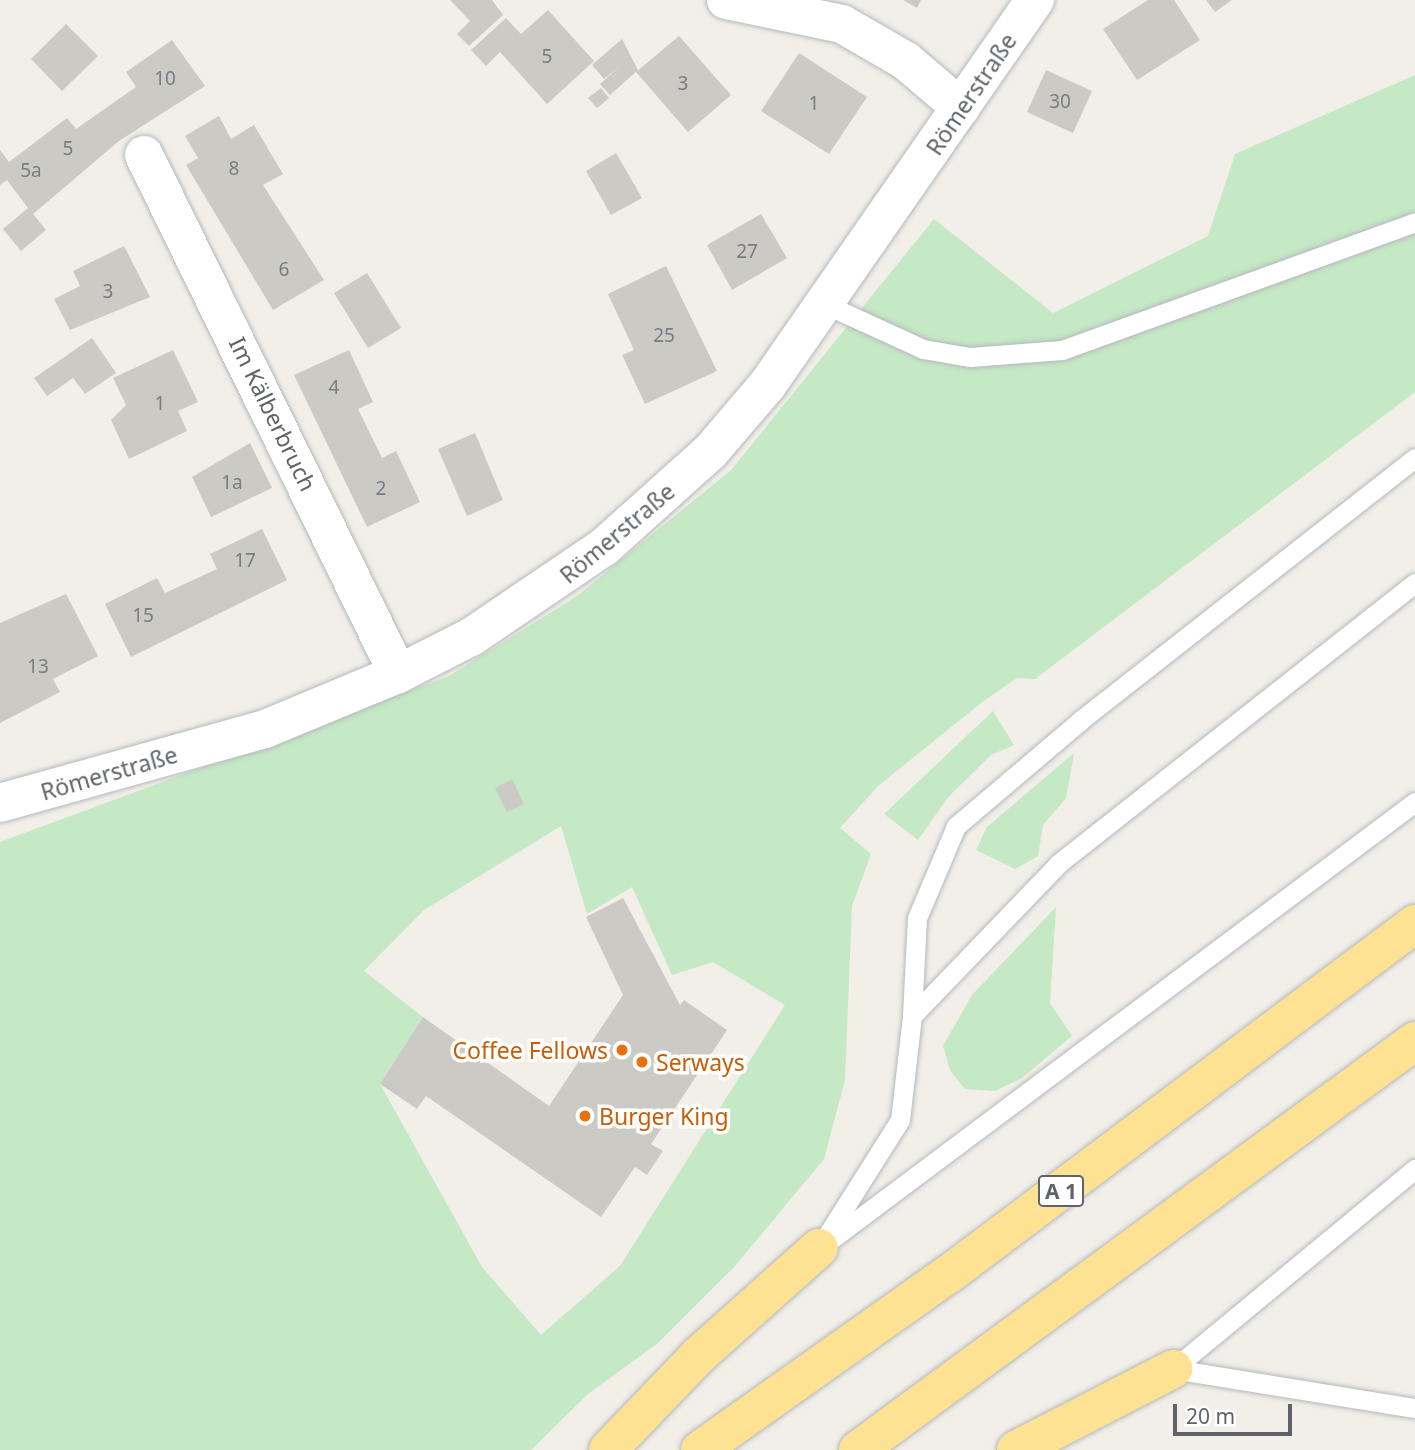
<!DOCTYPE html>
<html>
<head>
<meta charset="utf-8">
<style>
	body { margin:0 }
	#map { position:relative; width:1415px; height:1450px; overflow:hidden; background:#f1efe8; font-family:"Noto Sans",sans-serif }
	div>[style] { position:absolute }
	.green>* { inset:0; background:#c5e8c5 }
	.building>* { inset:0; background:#cccac5 }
	.roads { filter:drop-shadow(0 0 2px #b5b8bc) drop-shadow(0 0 2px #b5b8bc) }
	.service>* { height:19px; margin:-9.5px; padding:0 9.5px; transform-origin:9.5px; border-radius:9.5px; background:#fff }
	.minor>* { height:38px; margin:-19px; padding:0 19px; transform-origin:19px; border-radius:19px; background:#fff }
	.tertiary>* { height:38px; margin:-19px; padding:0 19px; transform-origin:19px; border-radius:19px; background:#fff }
	.motorway>* { height:38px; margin:-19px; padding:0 19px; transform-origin:19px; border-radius:19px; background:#fde293 }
	.dots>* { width:19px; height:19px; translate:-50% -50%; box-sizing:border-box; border:4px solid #fff; border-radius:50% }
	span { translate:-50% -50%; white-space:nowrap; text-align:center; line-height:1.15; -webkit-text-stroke:7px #fff; paint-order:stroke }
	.number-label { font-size:19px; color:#7a7d7f }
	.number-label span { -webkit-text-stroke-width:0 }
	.shield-label span { padding:2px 5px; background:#fff; border:2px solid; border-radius:5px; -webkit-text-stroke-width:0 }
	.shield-label { font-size:21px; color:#5f6368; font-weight:700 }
	.street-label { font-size:23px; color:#5f6368 }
	.food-label { font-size:23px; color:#c56008 }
	.right { translate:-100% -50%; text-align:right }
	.left { translate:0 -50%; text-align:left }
	.scale { position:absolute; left:1173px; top:1404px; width:119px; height:32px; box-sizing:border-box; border:4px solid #5f6368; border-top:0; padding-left:9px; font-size:21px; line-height:24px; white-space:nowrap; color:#5f6368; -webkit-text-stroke:5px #fff; paint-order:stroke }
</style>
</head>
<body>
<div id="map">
	<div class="green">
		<div style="clip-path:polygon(evenodd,1415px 75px,1415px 392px,1035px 679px,1017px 678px,981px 703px,878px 786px,840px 828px,871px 854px,852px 906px,845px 1080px,824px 1159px,735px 1266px,658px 1343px,588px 1394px,531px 1450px,0 1450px,0 842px,449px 676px,577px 596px,731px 470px,934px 219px,1053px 313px,1208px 236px,1235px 154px,1415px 75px,561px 826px,587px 914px,632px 887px,672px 975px,713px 962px,785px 1005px,620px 1266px,541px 1335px,482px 1267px,380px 1084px,423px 1017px,364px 971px,424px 910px,561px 826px)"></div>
		<div style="clip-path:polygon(993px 711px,1014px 745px,991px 755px,949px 796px,918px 840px,884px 814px)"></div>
		<div style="clip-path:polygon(1074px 753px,1066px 798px,1043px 825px,1038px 856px,1015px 869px,976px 850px,987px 827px)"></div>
		<div style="clip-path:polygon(1056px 907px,1050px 1003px,1072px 1036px,1022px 1078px,995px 1091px,965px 1089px,950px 1070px,943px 1046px,972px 995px)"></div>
	</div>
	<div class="building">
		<div style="clip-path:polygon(450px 0,492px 0,503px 15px,469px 46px,457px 34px,470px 21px)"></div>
		<div style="clip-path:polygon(903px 0,921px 0,917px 8px)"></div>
		<div style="clip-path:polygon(1148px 0,1174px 0,1200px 40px,1137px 80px,1103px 29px)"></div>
		<div style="clip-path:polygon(1206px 0,1232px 0,1215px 12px)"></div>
		<div style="clip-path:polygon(548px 10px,594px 61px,547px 104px,500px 52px,486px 66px,471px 50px,506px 18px,521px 34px)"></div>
		<div style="clip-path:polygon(66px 24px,98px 56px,62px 91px,31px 59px)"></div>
		<div style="clip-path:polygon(679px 36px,731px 95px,688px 132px,636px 72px)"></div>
		<div style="clip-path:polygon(622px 39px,638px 70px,610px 95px,600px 84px,620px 66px,604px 79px,592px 65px)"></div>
		<div style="clip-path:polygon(172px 40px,205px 86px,119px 141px,33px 214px,46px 230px,21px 251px,3px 229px,28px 208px,7px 180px,0 185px,0 150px,9px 162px,67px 118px,76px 129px,136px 87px,126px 72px)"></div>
		<div style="clip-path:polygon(799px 53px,867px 97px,829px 154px,761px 111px)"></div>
		<div style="clip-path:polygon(1046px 70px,1092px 91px,1073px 133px,1027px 112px)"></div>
		<div style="clip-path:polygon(601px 88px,609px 98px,597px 108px,588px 98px)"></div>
		<div style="clip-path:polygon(219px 116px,231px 139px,254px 125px,283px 174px,263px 185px,324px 280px,273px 310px,186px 165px,198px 158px,185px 136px)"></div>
		<div style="clip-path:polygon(616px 153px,642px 198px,611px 215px,586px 171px)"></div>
		<div style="clip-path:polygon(761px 214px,787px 258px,732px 290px,707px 245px)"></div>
		<div style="clip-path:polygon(124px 246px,150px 297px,70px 330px,54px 299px,80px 286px,73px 271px)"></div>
		<div style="clip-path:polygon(666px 266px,717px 371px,645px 404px,622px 355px,634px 350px,608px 294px)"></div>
		<div style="clip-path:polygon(367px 273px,401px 328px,368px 348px,334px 293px)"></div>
		<div style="clip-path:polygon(92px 338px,116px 373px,85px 394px,73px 378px,47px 396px,34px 378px)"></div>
		<div style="clip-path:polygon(173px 350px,198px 402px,178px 411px,187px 431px,129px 459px,111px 420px,126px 405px,113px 378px)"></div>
		<div style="clip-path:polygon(349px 350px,373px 402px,358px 409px,382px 458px,396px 451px,420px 502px,367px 527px,294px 375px)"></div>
		<div style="clip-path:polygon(475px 433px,503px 500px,467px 516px,438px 449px)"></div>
		<div style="clip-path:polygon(250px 443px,272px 488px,211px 517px,192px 477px)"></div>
		<div style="clip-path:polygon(262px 529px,287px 580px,131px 657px,105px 604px,157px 578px,165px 593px,217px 569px,210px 554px)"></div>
		<div style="clip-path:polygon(66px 594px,98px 656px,53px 679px,60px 692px,0 723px,0 623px)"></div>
		<div style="clip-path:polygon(512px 779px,524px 804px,507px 812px,495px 788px)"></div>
		<div style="clip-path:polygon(623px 898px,680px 1005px,684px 1000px,727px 1030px,651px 1144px,663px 1151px,647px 1175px,635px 1167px,601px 1217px,426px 1096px,417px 1109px,380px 1084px,423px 1017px,549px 1106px,623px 995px,586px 917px)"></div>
	</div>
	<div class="roads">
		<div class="service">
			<div style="left:827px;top:305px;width:106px;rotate:24.6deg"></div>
			<div style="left:923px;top:349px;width:48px;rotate:9.7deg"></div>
			<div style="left:970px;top:357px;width:92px;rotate:-4.4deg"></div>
			<div style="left:1062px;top:350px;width:375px;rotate:-19.9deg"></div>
			<div style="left:912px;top:1016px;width:98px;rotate:-87.1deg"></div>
			<div style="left:917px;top:918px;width:100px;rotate:-67deg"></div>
			<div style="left:956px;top:826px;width:165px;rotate:-40.3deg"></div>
			<div style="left:1082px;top:719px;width:423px;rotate:-38.1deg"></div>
			<div style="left:833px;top:1238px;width:727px;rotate:-36.84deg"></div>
			<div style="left:819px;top:1248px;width:151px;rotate:-57.7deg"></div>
			<div style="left:900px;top:1120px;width:105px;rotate:-83.4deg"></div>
			<div style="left:912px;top:1016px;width:212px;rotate:-46.1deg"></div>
			<div style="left:1059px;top:863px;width:453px;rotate:-38.2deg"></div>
			<div style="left:1173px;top:1369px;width:314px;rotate:-39.6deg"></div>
			<div style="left:1173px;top:1369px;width:245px;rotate:9.2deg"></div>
		</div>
		<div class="minor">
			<div style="left:726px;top:0;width:118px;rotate:11.7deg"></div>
			<div style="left:842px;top:24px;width:74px;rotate:30deg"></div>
			<div style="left:906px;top:61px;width:72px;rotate:40.5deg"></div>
			<div style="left:144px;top:155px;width:578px;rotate:63.92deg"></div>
		</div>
		<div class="tertiary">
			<div style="left:0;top:803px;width:275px;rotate:-15.6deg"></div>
			<div style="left:265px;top:729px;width:144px;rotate:-22.5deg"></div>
			<div style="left:398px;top:674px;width:82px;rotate:-26.9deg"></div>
			<div style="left:471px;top:637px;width:161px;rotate:-34.1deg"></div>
			<div style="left:604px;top:547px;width:142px;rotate:-41.9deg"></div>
			<div style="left:710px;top:452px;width:89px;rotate:-49.5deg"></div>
			<div style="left:768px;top:384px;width:468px;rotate:-55.2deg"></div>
		</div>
		<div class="motorway">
			<div style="left:608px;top:1450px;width:130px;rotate:-46.2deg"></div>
			<div style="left:698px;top:1356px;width:162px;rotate:-41.8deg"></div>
			<div style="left:700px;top:1450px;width:305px;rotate:-35.3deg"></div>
			<div style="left:949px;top:1274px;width:583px;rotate:-36.91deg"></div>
			<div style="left:858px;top:1450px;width:691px;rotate:-36.29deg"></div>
			<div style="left:1016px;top:1450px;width:177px;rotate:-27.3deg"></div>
		</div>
	</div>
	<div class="dots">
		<div style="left:622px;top:1050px;background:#e8710a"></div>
		<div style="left:642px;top:1062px;background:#e8710a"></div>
		<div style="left:585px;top:1116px;background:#e8710a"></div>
	</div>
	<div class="number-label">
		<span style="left:547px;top:57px">5</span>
		<span style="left:165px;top:79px">10</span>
		<span style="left:683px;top:84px">3</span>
		<span style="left:1060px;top:102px">30</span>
		<span style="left:814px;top:104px">1</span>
		<span style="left:68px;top:149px">5</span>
		<span style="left:234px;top:169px">8</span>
		<span style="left:31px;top:171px">5a</span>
		<span style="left:747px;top:252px">27</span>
		<span style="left:284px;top:270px">6</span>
		<span style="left:108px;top:292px">3</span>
		<span style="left:664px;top:336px">25</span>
		<span style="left:334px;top:388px">4</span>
		<span style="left:160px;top:404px">1</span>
		<span style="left:232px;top:483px">1a</span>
		<span style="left:381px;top:489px">2</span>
		<span style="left:245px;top:561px">17</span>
		<span style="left:143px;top:616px">15</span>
		<span style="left:38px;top:667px">13</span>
	</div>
	<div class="shield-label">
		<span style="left:1061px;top:1191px">A 1</span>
	</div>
	<div class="street-label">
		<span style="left:971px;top:94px;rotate:-56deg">Römerstraße</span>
		<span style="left:273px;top:414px;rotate:64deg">Im Kälberbruch</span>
		<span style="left:617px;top:533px;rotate:-40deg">Römerstraße</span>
		<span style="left:109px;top:773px;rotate:-16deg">Römerstraße</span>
	</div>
	<div class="food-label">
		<span class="right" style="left:608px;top:1050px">Coffee Fellows</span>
		<span class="left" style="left:656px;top:1062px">Serways</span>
		<span class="left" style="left:599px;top:1116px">Burger King</span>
	</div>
	<div class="scale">20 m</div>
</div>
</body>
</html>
